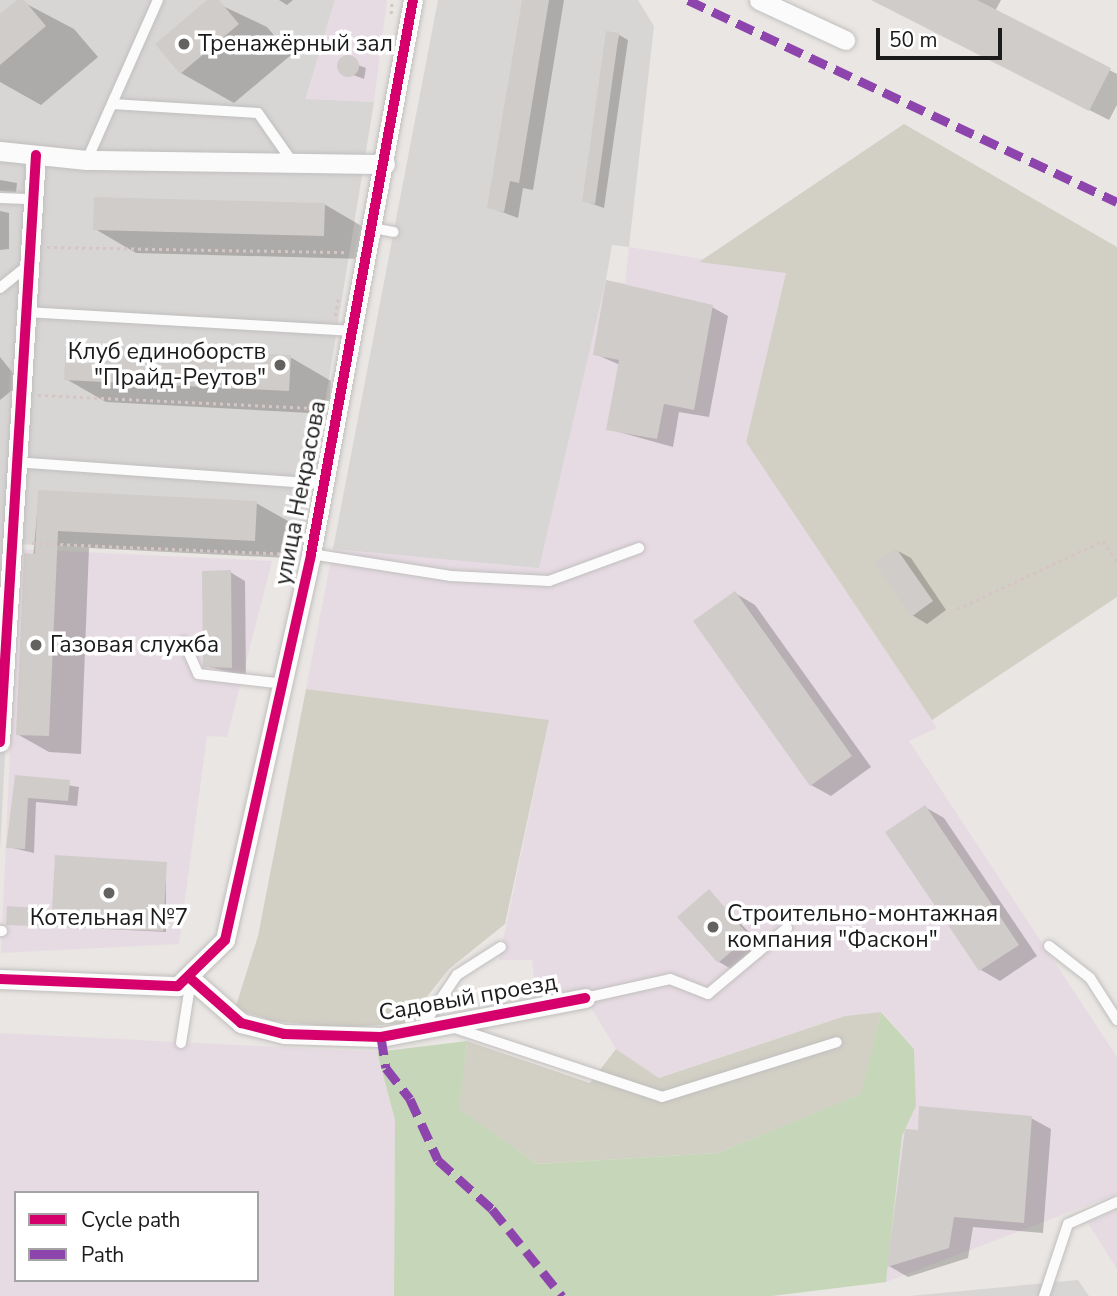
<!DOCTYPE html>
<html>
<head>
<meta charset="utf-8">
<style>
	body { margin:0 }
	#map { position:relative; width:1117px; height:1296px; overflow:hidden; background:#e9e6e3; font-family:"Nunito Sans",sans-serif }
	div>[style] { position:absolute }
	.residential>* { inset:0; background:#d8d6d5 }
	.industrial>* { inset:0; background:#e7dbe3 }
	.construction>* { inset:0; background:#d2d0c5 }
	.forest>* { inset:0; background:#c6d7b9 }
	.shadow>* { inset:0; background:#0003 }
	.building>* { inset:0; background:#d0ccca }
	.round { border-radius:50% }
	.path>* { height:2.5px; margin-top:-1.25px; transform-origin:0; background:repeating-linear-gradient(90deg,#d5c5c4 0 3.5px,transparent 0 7px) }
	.roads { filter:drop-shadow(0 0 2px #c0bfbe) drop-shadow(0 0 2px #c0bfbe) }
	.lane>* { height:10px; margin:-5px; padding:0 5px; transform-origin:5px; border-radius:5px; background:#fcfbfb }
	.street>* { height:19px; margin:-9.5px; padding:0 9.5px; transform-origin:9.5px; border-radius:9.5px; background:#fcfbfb }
	.quiet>* { height:9px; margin-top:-4.5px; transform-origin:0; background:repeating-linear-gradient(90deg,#8e44ad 0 18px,transparent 0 27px) }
	.cycleway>* { height:10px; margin:-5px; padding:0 5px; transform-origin:5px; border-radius:5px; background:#d6006c }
	.dots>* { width:19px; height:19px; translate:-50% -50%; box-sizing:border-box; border:4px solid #fff; border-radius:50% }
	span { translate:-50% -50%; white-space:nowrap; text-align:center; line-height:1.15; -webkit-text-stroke:7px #fff; paint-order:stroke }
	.poi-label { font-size:23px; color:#1b1b1b }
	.left { translate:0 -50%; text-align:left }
	.right { translate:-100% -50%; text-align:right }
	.street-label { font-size:23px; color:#1b1b1b }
	.legend { position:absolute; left:14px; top:1191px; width:245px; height:91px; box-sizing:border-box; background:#fff; border:2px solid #a4a4a4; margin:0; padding:9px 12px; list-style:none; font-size:21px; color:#1b1b1b }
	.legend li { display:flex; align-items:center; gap:14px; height:35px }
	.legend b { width:35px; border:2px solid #a4a4a4 }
	.scale { position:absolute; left:876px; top:28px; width:126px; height:32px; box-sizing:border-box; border:4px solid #1b1b1b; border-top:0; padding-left:9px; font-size:21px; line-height:24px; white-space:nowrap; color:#1b1b1b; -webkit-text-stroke:5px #fff; paint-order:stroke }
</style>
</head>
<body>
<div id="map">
	<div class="residential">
		<div style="clip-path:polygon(0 0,335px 0,306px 98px,374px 102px,300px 556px,16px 544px,0 851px)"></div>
		<div style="clip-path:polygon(438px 0,638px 0,654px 26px,629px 247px,612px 245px,593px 355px,539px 569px,333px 549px)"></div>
		<div style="clip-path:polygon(1078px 1280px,1089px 1296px,909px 1296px)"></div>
	</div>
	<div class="industrial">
		<div style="clip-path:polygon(335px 0,387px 0,374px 102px,306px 99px)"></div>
		<div style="clip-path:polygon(629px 247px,787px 273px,746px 442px,937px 728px,909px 741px,1117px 1057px,1117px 1194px,886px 1282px,902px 1136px,916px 1106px,914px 1049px,882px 1012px,845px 1016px,659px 1078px,616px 1049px,580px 989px,536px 997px,532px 960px,499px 960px,549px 721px,306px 689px,333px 549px,539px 568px,606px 280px,625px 283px)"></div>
		<div style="clip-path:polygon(19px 549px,272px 561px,227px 737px,207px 736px,179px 944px,1px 953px)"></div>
		<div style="clip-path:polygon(evenodd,0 1033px,377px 1052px,395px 1120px,394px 1296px,0 1296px,0 1033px,16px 1193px,257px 1193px,257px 1280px,16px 1280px,16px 1193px)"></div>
		<div style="clip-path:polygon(1117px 1210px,1117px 1269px,1088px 1223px)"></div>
	</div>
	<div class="construction">
		<div style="clip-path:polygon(904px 124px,1117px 247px,1117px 597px,932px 720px,746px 442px,786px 273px,699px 262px)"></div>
		<div style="clip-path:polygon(306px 689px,549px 720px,505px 924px,449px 969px,406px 1023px,343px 1028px,274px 1021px,235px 1009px,258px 936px)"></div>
		<div style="clip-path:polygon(881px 1012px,862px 1094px,718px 1153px,537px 1164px,458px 1109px,467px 1041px,590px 1083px,616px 1049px,659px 1078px,845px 1016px)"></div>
	</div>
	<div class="forest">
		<div style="clip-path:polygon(881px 1012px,914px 1049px,916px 1106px,902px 1136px,886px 1282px,772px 1296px,394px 1296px,395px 1120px,377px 1052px,467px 1041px,459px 1109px,537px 1164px,718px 1153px,861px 1094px)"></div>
	</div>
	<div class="shadow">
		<div style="clip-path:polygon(19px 0,74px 29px,98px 57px,41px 105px,0 82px,0 16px)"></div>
		<div style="clip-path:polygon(210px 0,267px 27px,291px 55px,234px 103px,181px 73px)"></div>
		<div style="clip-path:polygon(279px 0,293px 0,287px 5px)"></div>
		<div style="clip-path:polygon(523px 0,564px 0,533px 190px,523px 188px,518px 218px,489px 207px)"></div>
		<div style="clip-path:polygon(873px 0,1001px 0,995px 11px,1117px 74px,1117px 105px,1109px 120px)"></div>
		<div style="clip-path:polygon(619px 35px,628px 40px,604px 208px,584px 201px)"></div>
		<div style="clip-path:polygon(342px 59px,366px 68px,364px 79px,340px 70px)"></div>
		<div style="clip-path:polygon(0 180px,17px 183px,16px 192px,0 191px)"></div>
		<div style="clip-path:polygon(324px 204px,365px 228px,364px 259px,136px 253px,95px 229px)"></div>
		<div style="clip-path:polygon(0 211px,9px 213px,9px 249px,0 250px)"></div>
		<div style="clip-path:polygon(712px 307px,728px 316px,709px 417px,679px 412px,673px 447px,608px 429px,620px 365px,595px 354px)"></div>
		<div style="clip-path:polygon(0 357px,21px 383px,0 400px)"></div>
		<div style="clip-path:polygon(290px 357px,331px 381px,329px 414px,106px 402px,66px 379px)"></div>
		<div style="clip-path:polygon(39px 492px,256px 503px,288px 521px,287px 558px,89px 548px,81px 754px,49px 752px,17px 734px)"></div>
		<div style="clip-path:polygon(896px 550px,911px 558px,946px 610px,927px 624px,912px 615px)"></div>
		<div style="clip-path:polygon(230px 572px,245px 581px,246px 676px,205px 666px)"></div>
		<div style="clip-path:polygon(735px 593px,755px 605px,871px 767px,831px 796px,811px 785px)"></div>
		<div style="clip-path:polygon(16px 777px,79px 787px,77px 806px,36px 802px,34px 853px,8px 847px)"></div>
		<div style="clip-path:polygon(925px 807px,944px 818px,1037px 956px,1000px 981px,981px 970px)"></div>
		<div style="clip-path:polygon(166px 864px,166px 932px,7px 924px,53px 911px)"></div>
		<div style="clip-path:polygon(709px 892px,762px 945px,733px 970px,719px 962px)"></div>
		<div style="clip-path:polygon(1031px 1118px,1051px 1129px,1043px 1233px,973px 1227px,968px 1258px,908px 1277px,889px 1266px,919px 1132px)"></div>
	</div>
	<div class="building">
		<div style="clip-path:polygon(17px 0,24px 0,46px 26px,0 65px,0 14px)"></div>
		<div style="clip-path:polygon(207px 0,219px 0,239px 24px,180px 74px,155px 44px)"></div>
		<div style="clip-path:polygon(522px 0,549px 0,519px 183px,510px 181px,504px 212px,487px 208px)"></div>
		<div style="clip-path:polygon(871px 0,977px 0,1111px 68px,1089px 111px)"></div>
		<div style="clip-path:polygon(606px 31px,619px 33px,595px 204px,582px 202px)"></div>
		<div class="round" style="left:337px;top:55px;width:22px;height:22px"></div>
		<div style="clip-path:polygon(94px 197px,325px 203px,324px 236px,93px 230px)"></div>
		<div style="clip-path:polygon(606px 280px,713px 305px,694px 410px,664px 404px,657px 439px,606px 430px,619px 360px,593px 355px)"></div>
		<div style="clip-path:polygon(66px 344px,291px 355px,289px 391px,64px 380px)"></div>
		<div style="clip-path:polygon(38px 490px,257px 501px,255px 541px,58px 531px,49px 736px,16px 735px,24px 553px,35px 554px)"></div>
		<div style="clip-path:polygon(896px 548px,933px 601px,911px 617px,874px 563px)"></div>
		<div style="clip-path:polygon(231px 570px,232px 668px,203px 667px,202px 571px)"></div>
		<div style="clip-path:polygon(735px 591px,852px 756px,810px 786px,693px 621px)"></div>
		<div style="clip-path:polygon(15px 775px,70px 780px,68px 801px,28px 798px,25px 849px,6px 848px)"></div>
		<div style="clip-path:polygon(925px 805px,1019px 945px,979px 971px,885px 832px)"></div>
		<div style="clip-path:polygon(55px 855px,167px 862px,163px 931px,6px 925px,7px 906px,52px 909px)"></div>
		<div style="clip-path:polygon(709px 889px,749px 936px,718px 963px,677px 917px)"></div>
		<div style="clip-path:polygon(919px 1106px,1032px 1116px,1024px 1223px,954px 1217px,949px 1248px,887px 1267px,905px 1129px,918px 1130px)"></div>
	</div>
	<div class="path">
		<div style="left:391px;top:14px;width:14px;rotate:-86deg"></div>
		<div style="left:47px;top:247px;width:301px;rotate:1deg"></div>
		<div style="left:335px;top:316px;width:17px;rotate:-80deg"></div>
		<div style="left:38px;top:395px;width:280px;rotate:2.7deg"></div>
		<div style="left:32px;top:543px;width:262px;rotate:2.4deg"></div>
		<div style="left:957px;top:609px;width:161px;rotate:-25deg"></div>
		<div style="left:1103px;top:541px;width:24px;rotate:55deg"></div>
	</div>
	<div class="roads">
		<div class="lane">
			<div style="left:112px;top:104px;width:146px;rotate:3.5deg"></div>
			<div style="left:258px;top:113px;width:61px;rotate:55deg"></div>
			<div style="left:87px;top:160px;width:175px;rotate:-66.1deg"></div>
			<div style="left:0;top:198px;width:33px;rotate:2deg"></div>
			<div style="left:373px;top:228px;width:21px;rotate:11deg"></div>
			<div style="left:0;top:288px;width:36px;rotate:-39deg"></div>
			<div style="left:26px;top:312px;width:328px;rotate:3.3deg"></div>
			<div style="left:16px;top:462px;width:309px;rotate:4.1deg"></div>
			<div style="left:311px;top:554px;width:142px;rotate:8.9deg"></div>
			<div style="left:451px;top:576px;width:98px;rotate:2.9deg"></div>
			<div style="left:549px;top:581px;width:96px;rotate:-20.1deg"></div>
			<div style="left:184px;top:642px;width:35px;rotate:66deg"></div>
			<div style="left:198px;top:674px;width:87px;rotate:6.6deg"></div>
			<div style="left:0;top:931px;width:2px"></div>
			<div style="left:1049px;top:946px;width:52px;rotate:38deg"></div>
			<div style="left:1090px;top:978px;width:50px;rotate:57.3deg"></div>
			<div style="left:585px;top:998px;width:87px;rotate:-12.6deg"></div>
			<div style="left:670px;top:979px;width:41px;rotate:21.5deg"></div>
			<div style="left:708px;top:994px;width:103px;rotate:-39.9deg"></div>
			<div style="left:422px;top:1027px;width:63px;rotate:-56.1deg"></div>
			<div style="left:457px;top:975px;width:52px;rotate:-32.5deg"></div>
			<div style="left:452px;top:1027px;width:221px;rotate:18.4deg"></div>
			<div style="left:662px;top:1097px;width:183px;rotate:-17.4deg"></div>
			<div style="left:181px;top:1043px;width:64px;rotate:-81deg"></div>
			<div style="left:1044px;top:1296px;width:76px;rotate:-71.6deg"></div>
			<div style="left:1068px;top:1224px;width:54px;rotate:-24.2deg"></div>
		</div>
		<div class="street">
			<div style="left:759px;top:0;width:95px;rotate:24.9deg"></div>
			<div style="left:0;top:151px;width:87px;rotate:5.9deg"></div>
			<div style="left:87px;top:160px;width:298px;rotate:0.8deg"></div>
			<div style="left:0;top:742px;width:588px;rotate:-86.49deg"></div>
			<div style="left:0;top:979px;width:178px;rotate:2.3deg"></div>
			<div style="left:178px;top:986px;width:66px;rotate:-44.4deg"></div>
			<div style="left:225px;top:940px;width:395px;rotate:-77.4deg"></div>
			<div style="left:311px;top:554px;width:563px;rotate:-79.57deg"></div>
			<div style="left:191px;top:979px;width:67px;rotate:41.3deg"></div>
			<div style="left:241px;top:1023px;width:44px;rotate:14.3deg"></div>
			<div style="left:284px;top:1034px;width:97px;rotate:1.8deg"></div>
			<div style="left:381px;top:1037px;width:208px;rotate:-10.8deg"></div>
		</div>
	</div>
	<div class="quiet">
		<div style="left:688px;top:0;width:474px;rotate:25.2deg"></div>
		<div style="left:381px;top:1037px;width:31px;rotate:81deg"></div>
		<div style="left:386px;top:1068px;width:39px;rotate:52deg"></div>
		<div style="left:410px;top:1099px;width:67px;rotate:65.3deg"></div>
		<div style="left:438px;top:1160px;width:73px;rotate:42.2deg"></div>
		<div style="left:492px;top:1209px;width:112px;rotate:51.2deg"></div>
	</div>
	<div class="cycleway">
		<div style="left:0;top:742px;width:588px;rotate:-86.49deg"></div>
		<div style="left:0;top:979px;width:178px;rotate:2.3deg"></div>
		<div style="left:178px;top:986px;width:66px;rotate:-44.4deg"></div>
		<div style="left:225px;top:940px;width:395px;rotate:-77.4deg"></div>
		<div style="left:311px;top:554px;width:563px;rotate:-79.57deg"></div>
		<div style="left:191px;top:979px;width:67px;rotate:41.3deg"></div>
		<div style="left:241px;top:1023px;width:44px;rotate:14.3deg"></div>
		<div style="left:284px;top:1034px;width:97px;rotate:1.8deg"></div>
		<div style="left:381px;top:1037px;width:208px;rotate:-10.8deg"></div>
	</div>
	<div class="dots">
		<div style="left:184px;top:44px;background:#636261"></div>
		<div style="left:280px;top:365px;background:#636261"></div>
		<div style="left:36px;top:645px;background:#636261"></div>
		<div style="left:109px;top:893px;background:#636261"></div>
		<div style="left:713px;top:927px;background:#636261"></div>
	</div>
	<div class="poi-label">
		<span class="left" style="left:198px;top:44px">Тренажёрный зал</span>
		<span class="right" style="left:266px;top:365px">Клуб единоборств<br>"Прайд-Реутов"</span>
		<span class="left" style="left:50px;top:645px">Газовая служба</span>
		<span class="left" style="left:727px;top:927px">Строительно-монтажная<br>компания "Фаскон"</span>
		<span style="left:109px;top:918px">Котельная №7</span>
	</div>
	<div class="street-label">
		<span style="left:301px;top:493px;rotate:-79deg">улица Некрасова</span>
		<span style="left:468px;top:998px;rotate:-10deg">Садовый проезд</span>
	</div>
	<ul class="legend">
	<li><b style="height:9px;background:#d6006c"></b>Cycle path</li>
	<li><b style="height:9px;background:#8e44ad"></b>Path</li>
	</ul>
	<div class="scale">50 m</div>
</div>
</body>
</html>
